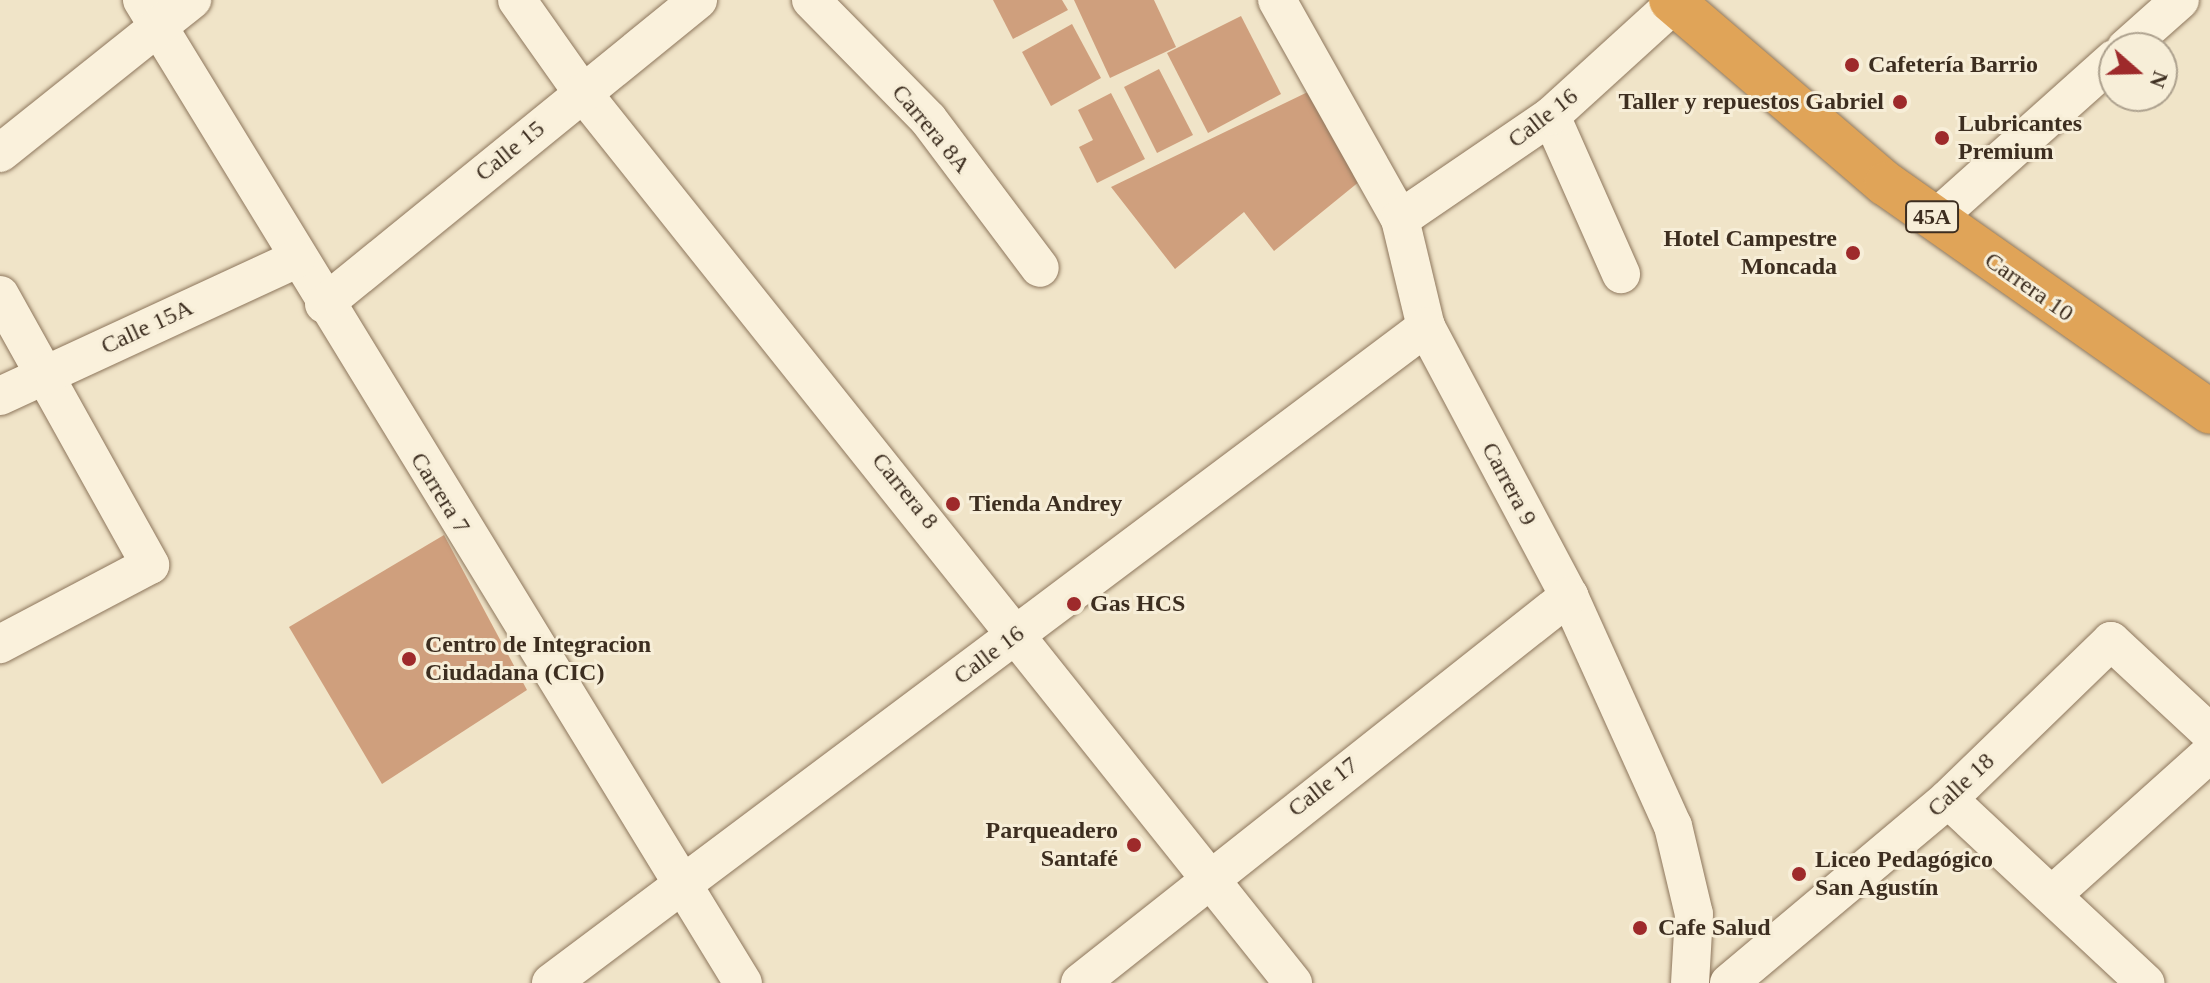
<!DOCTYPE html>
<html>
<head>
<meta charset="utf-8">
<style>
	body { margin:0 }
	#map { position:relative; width:2210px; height:983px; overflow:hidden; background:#f0e4c8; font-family:Georgia,serif }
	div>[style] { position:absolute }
	.building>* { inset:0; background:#cf9f7d }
	.roads { filter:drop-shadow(0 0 2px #8d765c) drop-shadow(0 0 2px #8d765c) }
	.street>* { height:38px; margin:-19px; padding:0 19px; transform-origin:19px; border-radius:19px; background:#faf1dc }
	.highway>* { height:44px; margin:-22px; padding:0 22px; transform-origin:22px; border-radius:22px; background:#e0a458 }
	.dots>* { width:22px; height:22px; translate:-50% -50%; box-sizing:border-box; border:4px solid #f7eed8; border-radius:50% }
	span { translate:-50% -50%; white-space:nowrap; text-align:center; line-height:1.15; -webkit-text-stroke:6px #f7eed8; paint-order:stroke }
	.shield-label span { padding:2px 6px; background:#f7eed8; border:2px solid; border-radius:6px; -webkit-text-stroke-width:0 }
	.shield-label { font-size:22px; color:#3d2e20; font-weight:700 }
	.poi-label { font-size:24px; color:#3d2e20; font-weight:700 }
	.left { translate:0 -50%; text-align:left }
	.right { translate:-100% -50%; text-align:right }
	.street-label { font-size:24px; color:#3d2e20 }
	.north { position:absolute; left:2098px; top:32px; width:80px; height:80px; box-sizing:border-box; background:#f7eed8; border:2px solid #ada18e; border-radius:50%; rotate:110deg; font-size:22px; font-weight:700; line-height:32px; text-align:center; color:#3d2e20 }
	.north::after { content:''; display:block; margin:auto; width:28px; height:36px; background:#9e2a2b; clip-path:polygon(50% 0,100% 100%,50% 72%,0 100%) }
</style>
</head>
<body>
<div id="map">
	<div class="building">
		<div style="clip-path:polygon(993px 0,1062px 0,1068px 10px,1013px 39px)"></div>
		<div style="clip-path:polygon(1074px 0,1154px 0,1176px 47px,1110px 78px)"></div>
		<div style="clip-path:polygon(1241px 16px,1281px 94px,1208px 133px,1167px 53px)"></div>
		<div style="clip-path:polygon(1072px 24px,1101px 78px,1051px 106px,1022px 52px)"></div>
		<div style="clip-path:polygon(1159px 69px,1193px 135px,1157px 153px,1124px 87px)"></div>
		<div style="clip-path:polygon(1314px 89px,1360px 181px,1274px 251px,1244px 212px,1175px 269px,1111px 187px)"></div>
		<div style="clip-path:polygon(1111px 93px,1145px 159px,1097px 183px,1079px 147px,1093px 140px,1078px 110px)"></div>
		<div style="clip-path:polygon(444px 535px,527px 690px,382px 784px,289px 627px)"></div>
	</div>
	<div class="roads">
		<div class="street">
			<div style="left:142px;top:0;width:1152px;rotate:58.56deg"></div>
			<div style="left:517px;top:0;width:113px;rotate:54.8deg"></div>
			<div style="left:582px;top:92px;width:1140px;rotate:51.41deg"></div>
			<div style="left:811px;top:0;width:167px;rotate:45.5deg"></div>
			<div style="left:928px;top:119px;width:186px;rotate:53.1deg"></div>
			<div style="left:1277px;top:0;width:251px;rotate:60.7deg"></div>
			<div style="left:1400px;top:219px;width:111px;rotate:76.5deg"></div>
			<div style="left:1426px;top:327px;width:305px;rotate:62deg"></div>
			<div style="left:1569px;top:596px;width:252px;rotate:65.7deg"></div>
			<div style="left:1673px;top:826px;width:90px;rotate:76.6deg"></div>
			<div style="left:1694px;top:914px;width:69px;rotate:93.3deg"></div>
			<div style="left:2126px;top:48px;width:72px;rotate:-41.6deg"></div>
			<div style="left:1551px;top:116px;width:173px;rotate:66.1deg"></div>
			<div style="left:0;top:153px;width:246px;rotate:-38.6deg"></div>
			<div style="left:1400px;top:219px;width:183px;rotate:-34.3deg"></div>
			<div style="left:1551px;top:116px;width:166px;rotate:-42.3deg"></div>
			<div style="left:1935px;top:219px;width:240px;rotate:-41.8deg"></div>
			<div style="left:0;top:295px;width:309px;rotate:60.9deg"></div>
			<div style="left:150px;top:565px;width:170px;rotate:152.2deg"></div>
			<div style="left:324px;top:304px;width:482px;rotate:-39.1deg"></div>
			<div style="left:0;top:396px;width:326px;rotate:-24.8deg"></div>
			<div style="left:1948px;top:799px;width:270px;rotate:43deg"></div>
			<div style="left:2052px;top:895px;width:212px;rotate:-41.9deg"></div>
			<div style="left:551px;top:983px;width:1094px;rotate:-36.86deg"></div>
			<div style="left:1080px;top:983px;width:624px;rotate:-38.36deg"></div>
			<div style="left:1729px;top:983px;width:286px;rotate:-40deg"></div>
			<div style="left:1948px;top:799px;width:227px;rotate:-44.1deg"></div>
			<div style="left:2111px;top:641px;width:135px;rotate:42.9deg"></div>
		</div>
		<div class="highway">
			<div style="left:1671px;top:0;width:283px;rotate:40.6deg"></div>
			<div style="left:1886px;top:184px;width:396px;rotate:35.1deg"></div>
		</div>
	</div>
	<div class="dots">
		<div style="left:1852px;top:65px;background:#9e2a2b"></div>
		<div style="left:1900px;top:102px;background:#9e2a2b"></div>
		<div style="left:1942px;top:138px;background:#9e2a2b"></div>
		<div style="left:1853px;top:253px;background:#9e2a2b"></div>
		<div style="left:953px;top:504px;background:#9e2a2b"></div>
		<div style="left:1074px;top:604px;background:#9e2a2b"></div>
		<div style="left:409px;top:659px;background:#9e2a2b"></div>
		<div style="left:1134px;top:845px;background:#9e2a2b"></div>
		<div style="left:1799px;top:874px;background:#9e2a2b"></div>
		<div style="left:1640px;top:928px;background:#9e2a2b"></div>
	</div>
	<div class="shield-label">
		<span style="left:1932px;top:217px">45A</span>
	</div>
	<div class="poi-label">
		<span class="left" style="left:1868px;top:65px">Cafetería Barrio</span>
		<span class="right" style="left:1884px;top:102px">Taller y repuestos Gabriel</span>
		<span class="left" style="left:1958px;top:138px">Lubricantes<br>Premium</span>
		<span class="right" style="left:1837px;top:253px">Hotel Campestre<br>Moncada</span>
		<span class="left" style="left:969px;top:504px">Tienda Andrey</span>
		<span class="left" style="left:1090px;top:604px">Gas HCS</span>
		<span class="left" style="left:425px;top:659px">Centro de Integracion<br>Ciudadana (CIC)</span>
		<span class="right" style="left:1118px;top:845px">Parqueadero<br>Santafé</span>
		<span class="left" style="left:1815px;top:874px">Liceo Pedagógico<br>San Agustín</span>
		<span class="left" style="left:1658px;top:928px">Cafe Salud</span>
	</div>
	<div class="street-label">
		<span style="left:1543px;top:118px;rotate:-38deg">Calle 16</span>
		<span style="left:931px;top:129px;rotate:50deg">Carrera 8A</span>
		<span style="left:510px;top:151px;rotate:-39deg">Calle 15</span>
		<span style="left:2029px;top:287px;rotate:35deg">Carrera 10</span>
		<span style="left:147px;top:327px;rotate:-25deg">Calle 15A</span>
		<span style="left:1509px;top:484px;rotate:62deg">Carrera 9</span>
		<span style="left:905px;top:491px;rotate:51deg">Carrera 8</span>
		<span style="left:440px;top:493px;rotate:58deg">Carrera 7</span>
		<span style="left:989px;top:655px;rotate:-37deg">Calle 16</span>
		<span style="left:1961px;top:785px;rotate:-43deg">Calle 18</span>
		<span style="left:1323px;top:787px;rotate:-38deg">Calle 17</span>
	</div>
	<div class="north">N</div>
</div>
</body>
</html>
